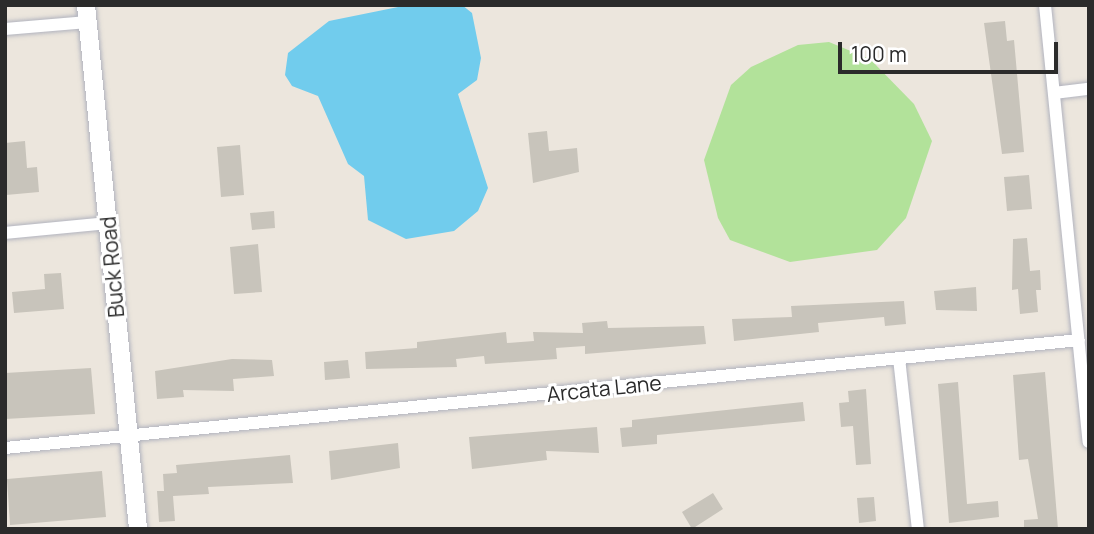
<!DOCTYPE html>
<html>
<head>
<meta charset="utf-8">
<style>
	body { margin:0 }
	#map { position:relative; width:1094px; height:534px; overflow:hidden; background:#ece6dd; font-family:Manrope,sans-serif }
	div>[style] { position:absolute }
	.green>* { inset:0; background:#b2e29a }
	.water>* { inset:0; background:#71cced }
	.building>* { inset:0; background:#c8c4bb }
	.roads { filter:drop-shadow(0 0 2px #b1b3be) drop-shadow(0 0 2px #b1b3be) }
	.street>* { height:12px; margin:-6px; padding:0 6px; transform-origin:6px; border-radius:6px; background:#fff }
	.secondary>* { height:18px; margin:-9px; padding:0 9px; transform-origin:9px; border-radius:9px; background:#fff }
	span { translate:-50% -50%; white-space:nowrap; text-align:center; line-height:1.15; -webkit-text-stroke:6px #fff; paint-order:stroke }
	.street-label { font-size:21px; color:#2b2b2b }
	.frame { position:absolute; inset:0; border:7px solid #2b2b2b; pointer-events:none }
	.scale { position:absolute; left:838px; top:42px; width:220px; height:32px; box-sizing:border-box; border:4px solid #2b2b2b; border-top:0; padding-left:9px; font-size:21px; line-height:24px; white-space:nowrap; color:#2b2b2b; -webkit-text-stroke:5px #fff; paint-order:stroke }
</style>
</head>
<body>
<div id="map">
	<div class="green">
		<div style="clip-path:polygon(829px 42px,870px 59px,914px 104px,932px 141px,906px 218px,877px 250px,790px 262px,730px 240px,718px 218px,704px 160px,731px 85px,751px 67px,798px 45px)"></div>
	</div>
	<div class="water">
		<div style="clip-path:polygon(408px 5px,462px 5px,472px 13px,481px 58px,477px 80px,458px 94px,488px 188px,478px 211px,454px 231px,406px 239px,368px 220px,364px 176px,348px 164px,318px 96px,292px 86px,285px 75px,288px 53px,329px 21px)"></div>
	</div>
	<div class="building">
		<div style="clip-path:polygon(1005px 21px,1007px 41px,1014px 40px,1024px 152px,1002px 154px,984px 23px)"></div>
		<div style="clip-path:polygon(547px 131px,549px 151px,577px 148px,579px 172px,533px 183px,528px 133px)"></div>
		<div style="clip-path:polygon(25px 141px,27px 168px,37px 167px,39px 192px,6px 195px,5px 143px)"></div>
		<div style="clip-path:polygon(240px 145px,244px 195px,221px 197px,217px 147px)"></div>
		<div style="clip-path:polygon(1029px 175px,1032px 209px,1007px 211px,1004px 177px)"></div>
		<div style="clip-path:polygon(274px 211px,275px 228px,252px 230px,250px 213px)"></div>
		<div style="clip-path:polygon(1027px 238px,1030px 271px,1040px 270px,1041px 290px,1036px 290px,1038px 312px,1020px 314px,1018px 289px,1012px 290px,1013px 239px)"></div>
		<div style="clip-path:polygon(258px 244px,262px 292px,234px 294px,230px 247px)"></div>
		<div style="clip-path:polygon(61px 273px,64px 309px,14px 313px,12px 292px,45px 289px,44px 274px)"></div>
		<div style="clip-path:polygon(976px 287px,977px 311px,936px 310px,934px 291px)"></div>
		<div style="clip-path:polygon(904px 301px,906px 324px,885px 326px,884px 317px,818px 323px,819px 332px,734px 341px,732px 319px,792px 317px,791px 306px)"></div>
		<div style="clip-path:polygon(607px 321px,608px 328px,704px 326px,706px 344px,585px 354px,585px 346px,556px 348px,557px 359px,485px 364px,484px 356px,456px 359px,457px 367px,366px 369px,365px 352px,417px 348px,417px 342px,506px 332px,507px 343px,534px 341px,533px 332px,583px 333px,582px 323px)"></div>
		<div style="clip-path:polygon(232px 359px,272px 360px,274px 376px,233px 379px,234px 391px,183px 390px,184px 397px,157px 399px,155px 371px)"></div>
		<div style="clip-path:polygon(348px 360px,350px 378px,325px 380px,324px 362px)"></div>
		<div style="clip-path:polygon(91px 368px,95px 414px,5px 419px,5px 373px)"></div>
		<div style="clip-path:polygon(1045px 372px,1058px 529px,1024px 529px,1024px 520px,1038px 519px,1028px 459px,1019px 460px,1013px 375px)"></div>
		<div style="clip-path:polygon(958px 382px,967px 504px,998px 501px,999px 517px,949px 523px,938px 384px)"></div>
		<div style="clip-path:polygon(866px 389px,871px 464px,856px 465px,853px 426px,841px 427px,839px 403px,849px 402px,848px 391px)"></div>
		<div style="clip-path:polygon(803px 402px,805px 421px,657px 435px,657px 444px,622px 447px,620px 428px,632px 427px,632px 420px)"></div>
		<div style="clip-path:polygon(597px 427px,599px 453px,546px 451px,547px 460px,472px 469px,469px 437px)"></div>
		<div style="clip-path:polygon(398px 443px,400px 468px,331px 480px,329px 451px)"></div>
		<div style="clip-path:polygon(290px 455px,293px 483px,208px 487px,209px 494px,173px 496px,175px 521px,159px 522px,157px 491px,164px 491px,163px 474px,177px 473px,176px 465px)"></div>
		<div style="clip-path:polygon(102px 471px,106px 517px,10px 525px,7px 479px)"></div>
		<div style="clip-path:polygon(713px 493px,723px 509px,692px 529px,682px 512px)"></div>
		<div style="clip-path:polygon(874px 497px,876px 521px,859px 523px,857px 498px)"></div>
	</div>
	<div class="roads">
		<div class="street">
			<div style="left:1045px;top:5px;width:439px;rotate:84.3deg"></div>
			<div style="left:5px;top:29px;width:83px;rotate:-4.8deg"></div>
			<div style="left:1054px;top:93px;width:35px;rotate:-7deg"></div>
			<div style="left:5px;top:233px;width:103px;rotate:-5.5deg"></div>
			<div style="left:899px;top:358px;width:172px;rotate:83.7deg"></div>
			<div style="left:5px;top:448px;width:1079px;rotate:-5.74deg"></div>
		</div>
		<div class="secondary">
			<div style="left:86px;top:5px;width:527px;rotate:84.33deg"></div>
		</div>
	</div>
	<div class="street-label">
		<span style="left:112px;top:267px;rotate:-95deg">Buck Road</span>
		<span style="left:604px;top:388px;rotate:-6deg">Arcata Lane</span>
	</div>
	<div class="frame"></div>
	<div class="scale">100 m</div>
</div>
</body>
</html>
